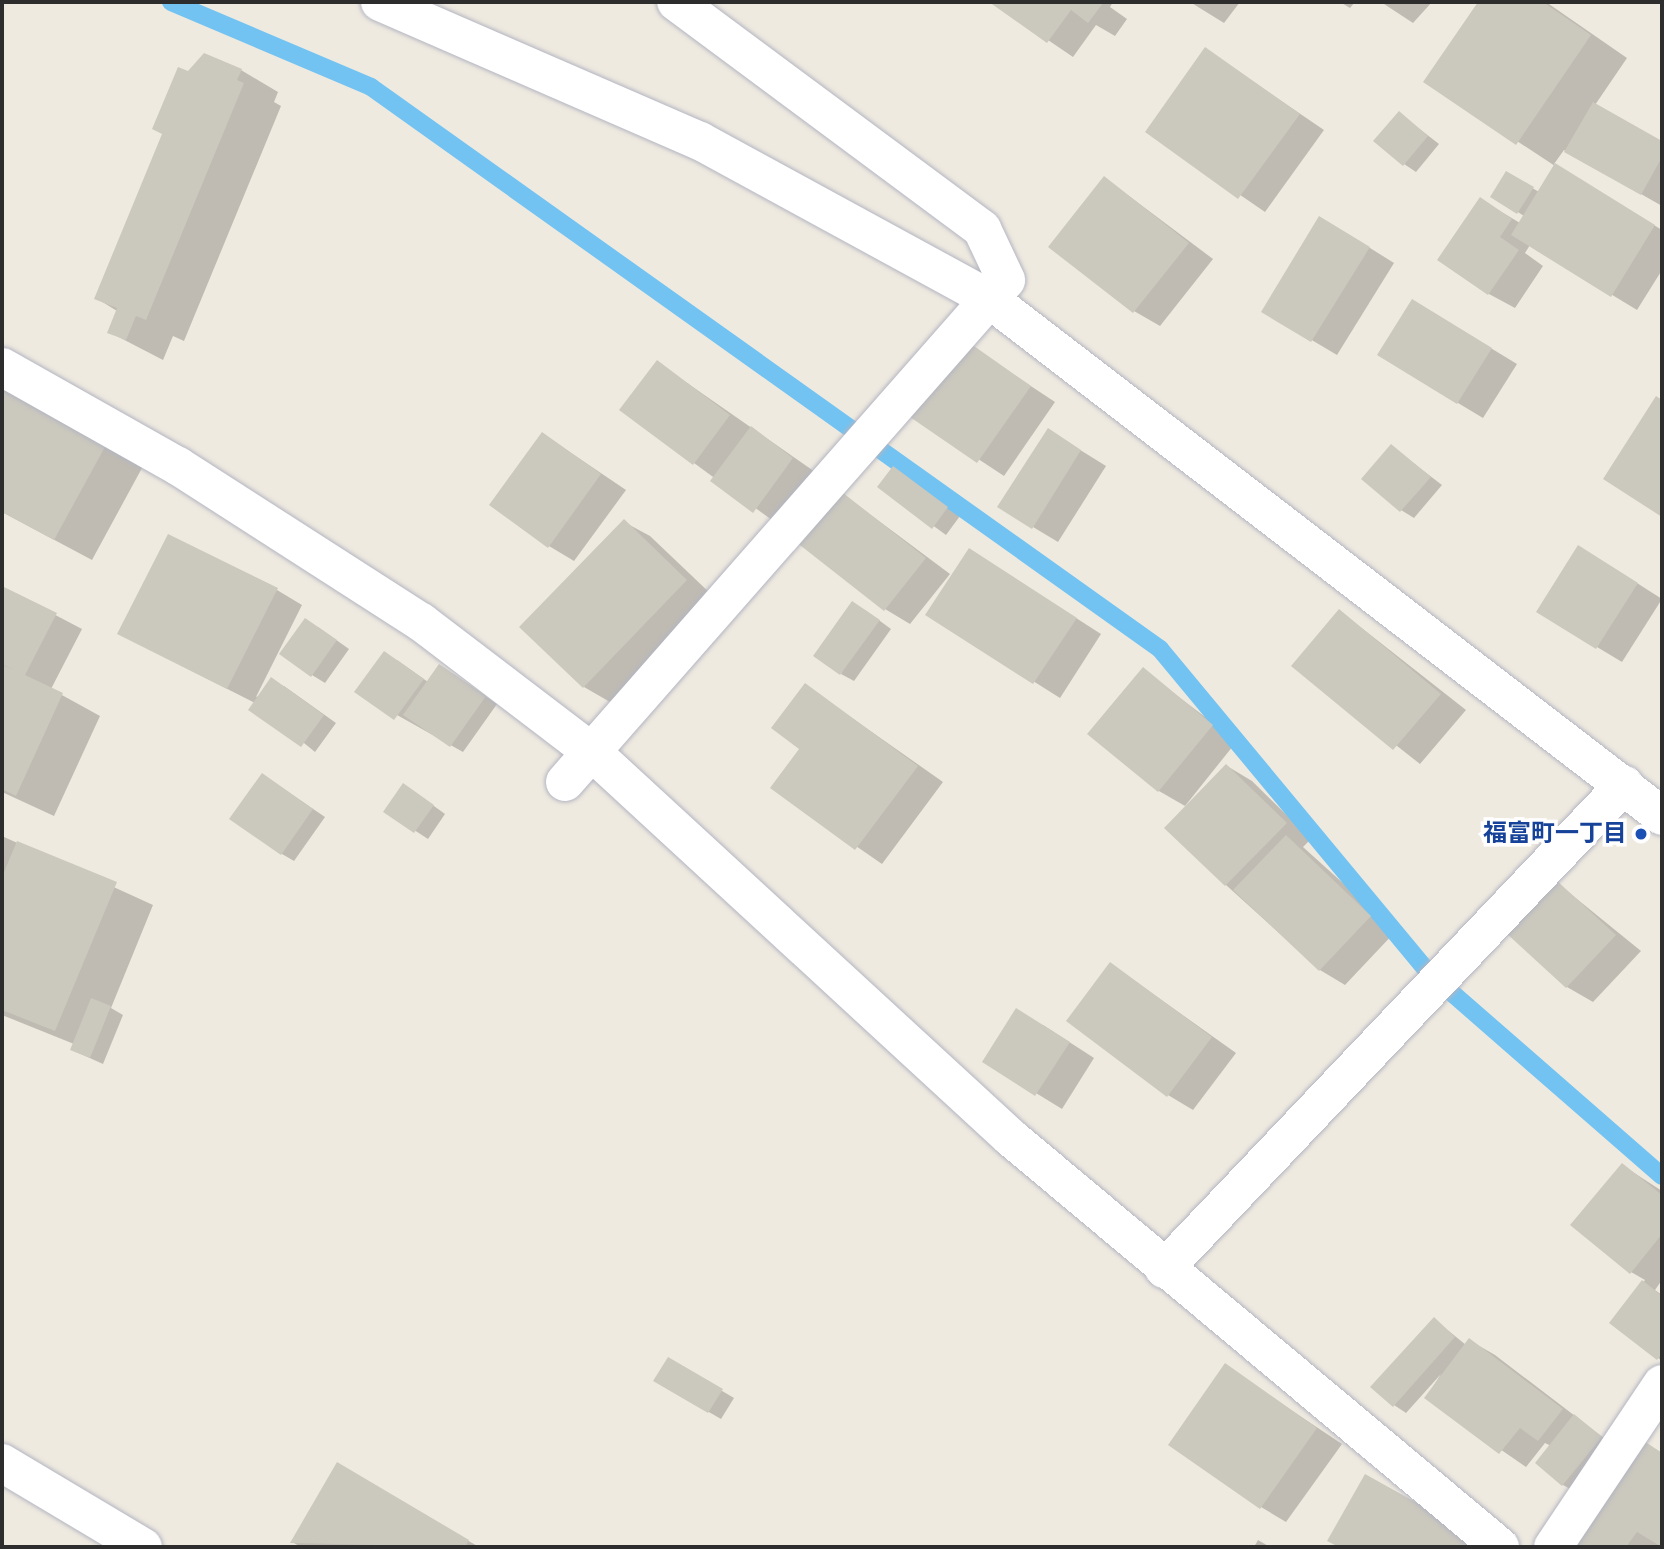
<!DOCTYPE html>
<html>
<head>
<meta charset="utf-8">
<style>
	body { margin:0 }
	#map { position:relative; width:1664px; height:1549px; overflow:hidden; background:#efeae0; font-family:"Nunito Sans","Noto Sans JP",sans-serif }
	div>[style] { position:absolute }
	.shadow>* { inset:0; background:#0003 }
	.stream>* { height:18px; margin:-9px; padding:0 9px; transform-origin:9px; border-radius:9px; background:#72c3f2 }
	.building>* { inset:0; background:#cbc8be }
	.roads { filter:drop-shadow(0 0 2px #b3b5c1) drop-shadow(0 0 2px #b3b5c1) }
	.minor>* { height:38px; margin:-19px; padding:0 19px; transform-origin:19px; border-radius:19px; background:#fff }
	.dots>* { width:19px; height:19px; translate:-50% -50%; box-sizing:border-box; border:4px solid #fff; border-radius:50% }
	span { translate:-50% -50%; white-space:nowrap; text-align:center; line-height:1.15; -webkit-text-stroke:7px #fff; paint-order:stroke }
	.transit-label { font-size:24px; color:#164399; font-weight:700 }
	.right { translate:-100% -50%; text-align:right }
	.frame { position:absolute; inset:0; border:4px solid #2d2d2d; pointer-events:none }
</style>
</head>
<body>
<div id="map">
	<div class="shadow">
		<div style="clip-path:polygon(992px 2px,1113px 2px,1110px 7px,1127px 19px,1115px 36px,1096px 25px,1073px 57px)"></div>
		<div style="clip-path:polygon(1190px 2px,1240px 2px,1224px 23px)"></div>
		<div style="clip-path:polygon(1340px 2px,1355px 2px,1350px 8px)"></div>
		<div style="clip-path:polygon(1381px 2px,1432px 2px,1413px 23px)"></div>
		<div style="clip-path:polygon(1480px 2px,1546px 2px,1627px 58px,1595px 105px,1662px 143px,1662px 206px,1564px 150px,1554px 164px,1662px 230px,1662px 270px,1637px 310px,1530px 245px,1525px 253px,1543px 266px,1515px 308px,1489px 294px,1480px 199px,1520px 223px,1524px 216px,1493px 196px,1507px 173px,1539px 192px,1555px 166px,1426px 81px)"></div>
		<div style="clip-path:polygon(1205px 49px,1324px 130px,1265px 212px,1147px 131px)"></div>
		<div style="clip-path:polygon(241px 70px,278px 92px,274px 102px,281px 106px,184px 341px,173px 336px,163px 360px,109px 332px,117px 311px,96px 298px)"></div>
		<div style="clip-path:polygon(1399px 113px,1439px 144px,1416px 172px,1404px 164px)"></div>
		<div style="clip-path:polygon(1105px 178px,1213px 259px,1160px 326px,1134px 311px)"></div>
		<div style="clip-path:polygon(1346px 233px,1394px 263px,1337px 355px,1263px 311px)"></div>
		<div style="clip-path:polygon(1438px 316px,1517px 364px,1483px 418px,1458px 403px)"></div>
		<div style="clip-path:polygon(964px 342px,1055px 402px,1004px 476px,913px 416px)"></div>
		<div style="clip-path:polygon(657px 362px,818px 474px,780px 526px,694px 463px)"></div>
		<div style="clip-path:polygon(2px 376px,148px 457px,92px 560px,2px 512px)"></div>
		<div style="clip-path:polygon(1657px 398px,1662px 402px,1662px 515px,1605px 478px)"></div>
		<div style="clip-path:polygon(1048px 430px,1106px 466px,1058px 542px,1033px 527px)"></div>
		<div style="clip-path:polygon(543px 434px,626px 490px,574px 561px,549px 546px)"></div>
		<div style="clip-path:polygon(1391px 446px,1442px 485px,1414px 518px,1401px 510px)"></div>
		<div style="clip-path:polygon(894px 468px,960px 516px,946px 535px,880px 487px)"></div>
		<div style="clip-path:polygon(824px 480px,950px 574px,910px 624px,885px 609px)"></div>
		<div style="clip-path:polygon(624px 522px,650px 536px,712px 595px,610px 702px,584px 687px)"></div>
		<div style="clip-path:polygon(970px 550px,1101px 634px,1060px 698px,927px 614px)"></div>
		<div style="clip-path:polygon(1604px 562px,1662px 599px,1622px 662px,1597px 647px)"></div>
		<div style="clip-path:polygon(2px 587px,82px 629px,51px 689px,100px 716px,54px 816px,2px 792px)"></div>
		<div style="clip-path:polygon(277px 590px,302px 605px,256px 697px,284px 686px,336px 723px,315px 752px,255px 703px,119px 634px)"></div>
		<div style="clip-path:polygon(865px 610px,891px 629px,854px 681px,841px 674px)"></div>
		<div style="clip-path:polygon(1340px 611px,1466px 710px,1420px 764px,1294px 665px)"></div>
		<div style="clip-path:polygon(318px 627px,349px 649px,325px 683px,312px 675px)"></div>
		<div style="clip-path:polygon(397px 660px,428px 682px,452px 673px,497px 704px,463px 752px,356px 692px)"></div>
		<div style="clip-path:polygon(1143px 670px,1237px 741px,1185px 806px,1159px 791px)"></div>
		<div style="clip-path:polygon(805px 685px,943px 782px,882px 864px,772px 788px,801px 748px)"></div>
		<div style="clip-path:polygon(1227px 766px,1252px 781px,1311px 839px,1303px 847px,1396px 931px,1345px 985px,1320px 970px,1226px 885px)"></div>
		<div style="clip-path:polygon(275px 783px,325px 817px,294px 861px,282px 854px)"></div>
		<div style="clip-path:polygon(416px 793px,445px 814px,428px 839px,385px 811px)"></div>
		<div style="clip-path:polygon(2px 836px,153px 905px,111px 1008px,123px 1015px,103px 1064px,72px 1050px,74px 1044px,2px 1015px)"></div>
		<div style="clip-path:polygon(1556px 882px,1641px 951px,1593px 1002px,1567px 987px)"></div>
		<div style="clip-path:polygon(1111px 964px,1236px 1053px,1193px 1110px,1168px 1095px)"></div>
		<div style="clip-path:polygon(1043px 1025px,1094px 1058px,1062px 1109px,984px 1061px)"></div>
		<div style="clip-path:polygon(1622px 1165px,1662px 1191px,1662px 1280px,1655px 1290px,1662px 1295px,1662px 1361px,1612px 1323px,1645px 1280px,1631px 1272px)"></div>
		<div style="clip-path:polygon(1434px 1319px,1466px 1345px,1469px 1340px,1495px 1355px,1613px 1445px,1576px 1492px,1563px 1485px,1551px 1446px,1545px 1443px,1526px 1467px,1426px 1398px,1441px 1374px,1406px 1413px,1394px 1405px)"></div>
		<div style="clip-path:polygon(668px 1359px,734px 1398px,721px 1419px,655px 1381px)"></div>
		<div style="clip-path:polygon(1225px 1366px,1342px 1444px,1286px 1522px,1261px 1507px)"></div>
		<div style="clip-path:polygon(1645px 1443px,1662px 1453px,1662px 1547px,1571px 1547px)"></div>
		<div style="clip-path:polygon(338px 1465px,479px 1547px,301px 1547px,292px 1542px)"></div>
		<div style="clip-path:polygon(1258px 1540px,1270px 1547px,1254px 1547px)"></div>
		<div style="clip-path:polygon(1329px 1540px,1493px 1547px,1342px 1547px)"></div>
	</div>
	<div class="stream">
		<div style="left:171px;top:2px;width:217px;rotate:23deg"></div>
		<div style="left:371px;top:87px;width:969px;rotate:35.46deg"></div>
		<div style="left:1160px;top:649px;width:420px;rotate:50.3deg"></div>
		<div style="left:1428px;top:972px;width:310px;rotate:41.1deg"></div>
	</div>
	<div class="building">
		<div style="clip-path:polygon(989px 2px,1101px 2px,1103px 3px,1088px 23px,1071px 10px,1047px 43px)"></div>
		<div style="clip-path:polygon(1478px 2px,1543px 2px,1591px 35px,1516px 145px,1423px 82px)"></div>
		<div style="clip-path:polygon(1205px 47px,1300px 114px,1238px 199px,1145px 132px)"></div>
		<div style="clip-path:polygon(204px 53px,242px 69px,237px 80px,244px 83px,146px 320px,136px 316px,126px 340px,107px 333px,117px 308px,94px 299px,162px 134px,152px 129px,178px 67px,188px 71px)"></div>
		<div style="clip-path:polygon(1593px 102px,1662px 141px,1662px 157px,1641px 195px,1564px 152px)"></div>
		<div style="clip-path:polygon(1399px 111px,1428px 136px,1403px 166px,1373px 141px)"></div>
		<div style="clip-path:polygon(1555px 163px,1655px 225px,1611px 297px,1511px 235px)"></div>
		<div style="clip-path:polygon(1506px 171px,1534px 187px,1517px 214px,1490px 197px)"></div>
		<div style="clip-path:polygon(1104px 176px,1189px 243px,1133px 313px,1048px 247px)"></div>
		<div style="clip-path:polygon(1480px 197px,1512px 219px,1500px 237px,1519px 250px,1488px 295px,1437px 260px)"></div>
		<div style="clip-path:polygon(1319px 216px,1370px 247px,1311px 342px,1261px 312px)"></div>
		<div style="clip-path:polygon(1412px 299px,1492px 348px,1457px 404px,1377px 355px)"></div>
		<div style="clip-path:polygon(964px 339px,1031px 386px,977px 463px,910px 417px)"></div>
		<div style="clip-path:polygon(657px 360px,730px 415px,693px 465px,619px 410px)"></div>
		<div style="clip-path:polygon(2px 374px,112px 434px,54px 540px,2px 512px)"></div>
		<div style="clip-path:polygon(1656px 396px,1662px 400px,1662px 517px,1603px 479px)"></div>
		<div style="clip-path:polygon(751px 426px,793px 458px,753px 513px,710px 481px)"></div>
		<div style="clip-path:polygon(1048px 428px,1081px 450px,1032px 529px,997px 507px)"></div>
		<div style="clip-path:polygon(542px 432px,601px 474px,548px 548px,489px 505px)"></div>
		<div style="clip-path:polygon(1391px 444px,1431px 477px,1400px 512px,1361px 479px)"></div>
		<div style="clip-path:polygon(893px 466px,948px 507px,932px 529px,877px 487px)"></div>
		<div style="clip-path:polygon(824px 478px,926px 558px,884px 611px,782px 531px)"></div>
		<div style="clip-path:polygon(624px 519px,687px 580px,583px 688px,519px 627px)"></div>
		<div style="clip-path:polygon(168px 534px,278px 588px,227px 689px,117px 634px)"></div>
		<div style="clip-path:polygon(1578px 545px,1638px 583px,1596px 649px,1536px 612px)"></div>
		<div style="clip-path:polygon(969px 548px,1077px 618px,1033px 684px,925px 615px)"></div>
		<div style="clip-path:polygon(2px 586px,57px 613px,25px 675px,63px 693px,16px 796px,2px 789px,2px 665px,14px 670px,2px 664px)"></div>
		<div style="clip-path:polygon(852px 601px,880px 620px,840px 675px,813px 656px)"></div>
		<div style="clip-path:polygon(1339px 609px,1441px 694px,1393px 750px,1291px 666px)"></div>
		<div style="clip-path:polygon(305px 618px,337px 640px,311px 677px,279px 654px)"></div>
		<div style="clip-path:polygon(384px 651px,424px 679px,394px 720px,354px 692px)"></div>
		<div style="clip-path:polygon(439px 664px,486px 696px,450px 747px,403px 715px)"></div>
		<div style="clip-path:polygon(1143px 667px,1213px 725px,1158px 792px,1087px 734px)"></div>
		<div style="clip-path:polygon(271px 677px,324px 715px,301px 747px,248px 710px)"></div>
		<div style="clip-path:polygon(805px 683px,918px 766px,855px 850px,770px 788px,799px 749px,771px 728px)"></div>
		<div style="clip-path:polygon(1226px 764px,1287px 823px,1225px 886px,1164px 828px)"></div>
		<div style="clip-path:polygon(262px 773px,313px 809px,281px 855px,229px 819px)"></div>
		<div style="clip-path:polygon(403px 783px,434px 805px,414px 833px,383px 812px)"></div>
		<div style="clip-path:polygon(1286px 835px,1371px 916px,1319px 971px,1233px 890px)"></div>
		<div style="clip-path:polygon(17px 841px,117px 882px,55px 1031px,2px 1010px,2px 877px)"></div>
		<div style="clip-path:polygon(1556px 880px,1616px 935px,1566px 988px,1506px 933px)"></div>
		<div style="clip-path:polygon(1110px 962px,1212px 1037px,1167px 1097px,1066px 1021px)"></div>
		<div style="clip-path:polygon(91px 998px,111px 1006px,90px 1058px,70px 1050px)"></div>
		<div style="clip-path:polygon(1016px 1008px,1070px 1042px,1035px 1096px,982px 1062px)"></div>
		<div style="clip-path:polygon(1622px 1163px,1662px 1195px,1662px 1234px,1630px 1274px,1570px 1225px)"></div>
		<div style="clip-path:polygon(1642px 1280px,1662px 1296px,1662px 1353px,1657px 1360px,1609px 1323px)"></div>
		<div style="clip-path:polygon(1434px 1317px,1455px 1337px,1393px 1407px,1370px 1387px)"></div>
		<div style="clip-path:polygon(1469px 1338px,1563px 1409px,1538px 1441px,1520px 1428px,1499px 1454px,1424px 1398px)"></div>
		<div style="clip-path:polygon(668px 1357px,723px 1389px,708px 1413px,653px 1381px)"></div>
		<div style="clip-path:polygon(1225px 1363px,1317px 1428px,1260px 1509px,1168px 1445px)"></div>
		<div style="clip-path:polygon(1574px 1414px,1602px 1437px,1562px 1486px,1535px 1463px)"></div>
		<div style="clip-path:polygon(1644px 1441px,1662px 1453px,1662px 1547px,1637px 1532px,1626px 1547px,1568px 1547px)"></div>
		<div style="clip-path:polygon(337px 1462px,469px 1540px,465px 1547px,290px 1543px)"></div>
		<div style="clip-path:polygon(1365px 1474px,1478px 1537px,1472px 1547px,1339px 1547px,1327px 1541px)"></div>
	</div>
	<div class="roads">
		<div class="minor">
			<div style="left:380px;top:2px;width:349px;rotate:23.5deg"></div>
			<div style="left:700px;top:141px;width:328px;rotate:28.6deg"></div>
			<div style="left:988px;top:298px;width:850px;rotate:37.54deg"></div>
			<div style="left:2px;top:367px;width:202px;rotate:29.4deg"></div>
			<div style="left:178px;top:466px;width:289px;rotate:32.7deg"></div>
			<div style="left:421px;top:622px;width:216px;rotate:37.3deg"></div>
			<div style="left:593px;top:753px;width:567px;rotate:42.64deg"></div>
			<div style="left:1010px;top:1137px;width:639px;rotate:39.92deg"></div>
			<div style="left:565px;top:782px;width:668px;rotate:-48.7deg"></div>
			<div style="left:1006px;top:280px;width:56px;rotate:-115.2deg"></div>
			<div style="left:982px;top:229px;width:381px;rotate:-143.4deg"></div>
			<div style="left:1164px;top:1269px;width:668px;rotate:-46.46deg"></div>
			<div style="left:2px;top:1463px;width:164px;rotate:30.8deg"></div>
			<div style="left:1553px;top:1547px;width:196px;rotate:-56.2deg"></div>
		</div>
	</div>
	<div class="dots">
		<div style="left:1641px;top:834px;background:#1a4fb4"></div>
	</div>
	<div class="transit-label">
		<span class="right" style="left:1627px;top:834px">福富町一丁目</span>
	</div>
	<div class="frame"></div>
</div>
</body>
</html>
